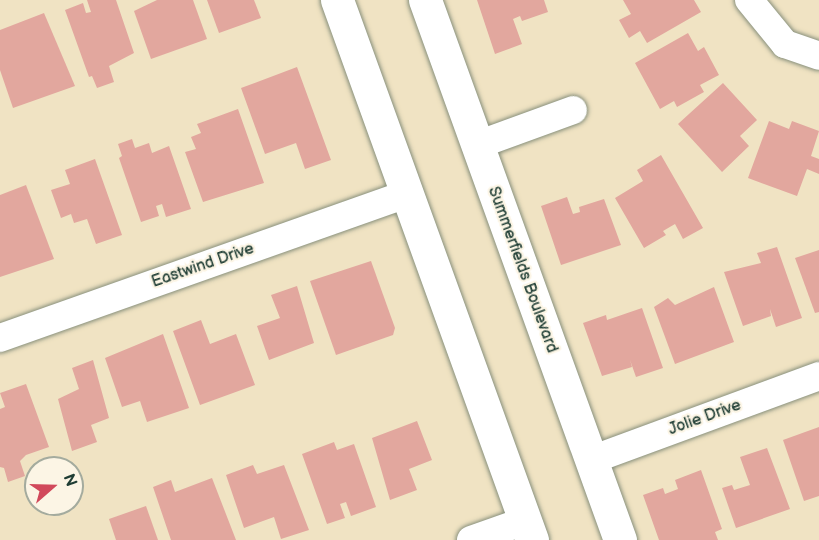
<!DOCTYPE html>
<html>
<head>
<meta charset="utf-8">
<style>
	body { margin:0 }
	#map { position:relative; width:819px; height:540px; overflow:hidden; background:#f0e3c3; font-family:"Balsamiq Sans",sans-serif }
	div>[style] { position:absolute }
	.building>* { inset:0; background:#e2a79e }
	.roads { filter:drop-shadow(0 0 2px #88907c) drop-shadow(0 0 2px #88907c) }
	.street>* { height:28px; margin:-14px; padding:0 14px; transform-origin:14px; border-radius:14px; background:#fff }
	.secondary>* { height:33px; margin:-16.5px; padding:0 16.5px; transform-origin:16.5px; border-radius:16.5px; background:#fff }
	span { translate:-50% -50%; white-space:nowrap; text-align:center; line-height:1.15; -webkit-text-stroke:4.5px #fcf5e5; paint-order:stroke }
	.street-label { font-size:16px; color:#1f3d34 }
	.north { position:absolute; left:24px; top:456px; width:60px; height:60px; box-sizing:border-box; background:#fcf5e5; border:2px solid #a4ab9e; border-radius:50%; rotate:70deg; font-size:16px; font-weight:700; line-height:24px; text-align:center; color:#1f3d34 }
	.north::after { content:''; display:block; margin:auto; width:21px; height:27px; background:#d1495b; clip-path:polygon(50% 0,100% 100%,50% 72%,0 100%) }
</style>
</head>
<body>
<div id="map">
	<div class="building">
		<div style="clip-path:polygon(87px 0,116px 0,134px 53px,109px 66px,114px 82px,97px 88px,92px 76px,89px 77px,65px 10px,83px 3px,86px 13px,91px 12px)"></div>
		<div style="clip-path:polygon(157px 0,193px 0,207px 39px,151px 59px,134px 11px)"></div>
		<div style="clip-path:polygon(207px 0,254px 0,261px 18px,219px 33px)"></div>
		<div style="clip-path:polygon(477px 0,544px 0,548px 12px,522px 21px,520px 16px,513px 19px,522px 44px,495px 54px)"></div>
		<div style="clip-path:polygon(623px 0,694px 0,701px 12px,647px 43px,640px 31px,629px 38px,619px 20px,631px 14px)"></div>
		<div style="clip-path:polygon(44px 13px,75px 86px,13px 108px,0 70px,0 30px)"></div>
		<div style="clip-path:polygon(688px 33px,698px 51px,704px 47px,719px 75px,700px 85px,704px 92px,677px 107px,674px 101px,660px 109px,635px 63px)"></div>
		<div style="clip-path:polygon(297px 67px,331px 160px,305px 169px,296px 143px,265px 154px,241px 88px)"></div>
		<div style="clip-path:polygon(723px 83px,757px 120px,740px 136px,749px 146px,722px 172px,678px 124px)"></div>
		<div style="clip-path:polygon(238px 109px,264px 183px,203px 202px,185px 152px,196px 149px,191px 137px,201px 133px,197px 124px)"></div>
		<div style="clip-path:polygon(769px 121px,789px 129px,792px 121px,819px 131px,811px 156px,819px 159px,819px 174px,807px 169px,797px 196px,748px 178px)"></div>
		<div style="clip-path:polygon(132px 139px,135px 148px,149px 143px,152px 153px,169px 146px,191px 209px,166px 217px,162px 204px,156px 206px,159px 216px,141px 222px,119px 158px,122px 156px,118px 144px)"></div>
		<div style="clip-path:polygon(661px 155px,703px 228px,683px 239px,675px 224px,663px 231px,666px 235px,644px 248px,615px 198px,643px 181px,637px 170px)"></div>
		<div style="clip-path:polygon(95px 159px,122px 235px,96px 244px,87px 219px,74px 223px,71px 214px,61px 218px,51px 190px,70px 184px,65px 170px)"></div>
		<div style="clip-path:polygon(26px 185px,54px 259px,0 277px,0 195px)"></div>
		<div style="clip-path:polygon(567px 197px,573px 214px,580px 212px,579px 207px,604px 199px,621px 245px,561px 265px,541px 206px)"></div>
		<div style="clip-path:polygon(777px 247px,802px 318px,776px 327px,770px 309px,771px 316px,743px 326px,724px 272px,761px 263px,757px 253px)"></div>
		<div style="clip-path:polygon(819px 250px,819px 312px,815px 313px,795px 258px)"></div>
		<div style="clip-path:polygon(371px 261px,395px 328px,393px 335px,336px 355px,310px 281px)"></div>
		<div style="clip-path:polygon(297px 286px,314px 343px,269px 360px,257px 326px,280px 318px,271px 295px)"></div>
		<div style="clip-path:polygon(714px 287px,734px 342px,675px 364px,654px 307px,668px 298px,675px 305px)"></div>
		<div style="clip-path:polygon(642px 308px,663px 368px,636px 377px,630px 360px,632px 367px,602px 376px,583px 323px,606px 315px,607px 320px)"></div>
		<div style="clip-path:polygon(201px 320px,210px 344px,236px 334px,255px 385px,200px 405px,173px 331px)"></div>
		<div style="clip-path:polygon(163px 334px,189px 408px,147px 422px,140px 401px,122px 407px,105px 358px)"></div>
		<div style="clip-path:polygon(93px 360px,109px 418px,91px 425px,97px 442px,72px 451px,58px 399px,79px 389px,72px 368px)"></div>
		<div style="clip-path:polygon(26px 384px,49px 447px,26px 455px,20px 461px,25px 476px,8px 482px,4px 468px,0 467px,0 409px,5px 407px,0 393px)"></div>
		<div style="clip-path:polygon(417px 421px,432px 460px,409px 469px,417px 490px,390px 500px,372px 438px)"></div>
		<div style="clip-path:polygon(819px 427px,819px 496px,804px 501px,783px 440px)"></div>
		<div style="clip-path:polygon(334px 442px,337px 450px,354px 444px,376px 507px,351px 516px,346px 502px,340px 504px,345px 518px,327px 524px,302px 454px)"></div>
		<div style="clip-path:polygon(767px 448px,790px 509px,736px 528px,722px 488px,732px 485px,734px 490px,750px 485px,740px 457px)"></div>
		<div style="clip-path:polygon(253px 465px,257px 474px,284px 465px,309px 530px,281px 539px,274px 517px,244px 528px,226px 475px)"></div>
		<div style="clip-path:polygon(701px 470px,722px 529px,715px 532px,718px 540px,659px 540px,643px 495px,663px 488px,665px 494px,678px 489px,675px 480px)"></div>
		<div style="clip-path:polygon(212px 478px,236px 540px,171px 540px,153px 487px,171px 480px,175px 492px)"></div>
		<div style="clip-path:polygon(146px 506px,158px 540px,116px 540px,109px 519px)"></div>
	</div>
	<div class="roads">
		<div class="street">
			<div style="left:749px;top:0;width:57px;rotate:50.7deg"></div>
			<div style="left:785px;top:44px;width:36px;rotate:19deg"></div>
			<div style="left:477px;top:145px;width:102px;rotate:-20deg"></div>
			<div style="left:0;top:338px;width:432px;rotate:-19.5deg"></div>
			<div style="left:591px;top:460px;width:243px;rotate:-20.2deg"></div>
			<div style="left:471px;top:540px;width:57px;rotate:-19.4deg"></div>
		</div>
		<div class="secondary">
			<div style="left:337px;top:0;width:574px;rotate:70.14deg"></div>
			<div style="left:425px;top:0;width:574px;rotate:70.14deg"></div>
		</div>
	</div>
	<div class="street-label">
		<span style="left:203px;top:266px;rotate:-19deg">Eastwind Drive</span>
		<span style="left:522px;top:270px;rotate:70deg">Summerfields Boulevard</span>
		<span style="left:705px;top:418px;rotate:-20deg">Jolie Drive</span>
	</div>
	<div class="north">N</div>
</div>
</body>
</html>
